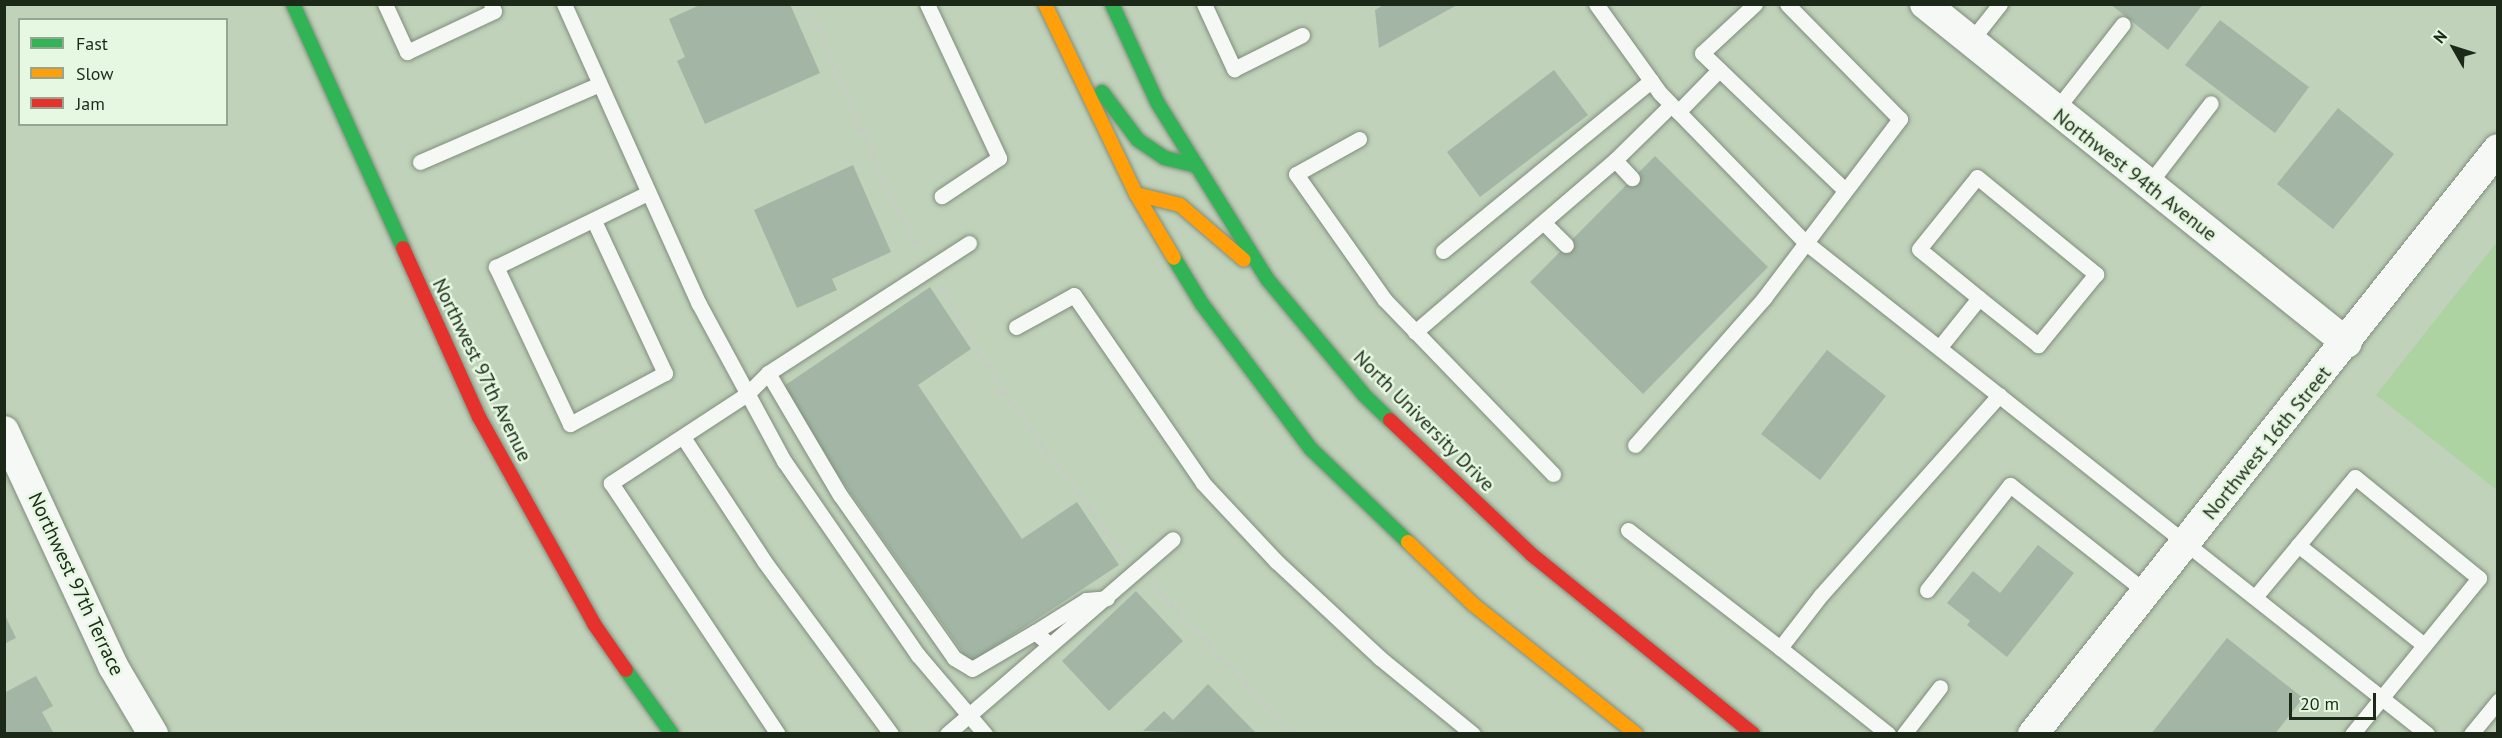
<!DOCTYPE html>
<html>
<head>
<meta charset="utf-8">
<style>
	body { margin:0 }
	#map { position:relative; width:2502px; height:738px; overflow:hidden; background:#c0d2ba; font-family:"PT Sans",sans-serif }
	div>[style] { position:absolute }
	.green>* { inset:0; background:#add3a2 }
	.building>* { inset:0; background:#a3b6a5 }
	.path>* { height:4px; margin-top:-2px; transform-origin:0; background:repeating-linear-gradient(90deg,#c6cbc4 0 4.5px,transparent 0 9px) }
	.roads { filter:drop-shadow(0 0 2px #7f8d7b) drop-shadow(0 0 2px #7f8d7b) }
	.lane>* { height:15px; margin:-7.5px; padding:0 7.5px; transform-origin:7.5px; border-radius:7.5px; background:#f6f8f5 }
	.street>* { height:30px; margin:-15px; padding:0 15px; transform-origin:15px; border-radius:15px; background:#f6f8f5 }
	.fast>* { height:14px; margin:-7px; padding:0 7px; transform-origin:7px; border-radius:7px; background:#30b455 }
	.slow>* { height:14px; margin:-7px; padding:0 7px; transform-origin:7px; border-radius:7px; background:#ff9f0a }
	.jam>* { height:14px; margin:-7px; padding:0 7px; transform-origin:7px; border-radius:7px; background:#e5322d }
	span { translate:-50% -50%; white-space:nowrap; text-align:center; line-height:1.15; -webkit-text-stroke:5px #e6f8e1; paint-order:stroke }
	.street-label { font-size:20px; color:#1c2918 }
	.frame { position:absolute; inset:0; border:6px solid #1c2918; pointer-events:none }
	.legend { position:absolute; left:18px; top:18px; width:210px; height:108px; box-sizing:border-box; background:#e6f8e1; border:2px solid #95a591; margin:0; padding:8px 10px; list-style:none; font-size:18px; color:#1c2918 }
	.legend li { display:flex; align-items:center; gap:12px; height:30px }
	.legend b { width:30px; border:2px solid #95a591 }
	.north { position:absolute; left:2424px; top:18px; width:60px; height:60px; -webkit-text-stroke:4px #e6f8e1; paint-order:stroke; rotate:309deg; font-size:16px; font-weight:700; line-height:24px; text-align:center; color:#1c2918 }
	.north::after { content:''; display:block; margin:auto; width:21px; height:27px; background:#1c2918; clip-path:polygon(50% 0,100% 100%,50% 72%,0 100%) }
	.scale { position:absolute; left:2289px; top:693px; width:87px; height:27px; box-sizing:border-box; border:3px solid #1c2918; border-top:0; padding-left:8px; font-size:18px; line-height:21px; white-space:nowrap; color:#1c2918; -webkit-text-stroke:4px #e6f8e1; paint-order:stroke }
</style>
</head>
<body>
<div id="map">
	<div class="green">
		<div style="clip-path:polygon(2497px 242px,2497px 490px,2376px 395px)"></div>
	</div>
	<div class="building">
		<div style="clip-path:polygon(702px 4px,790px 4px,820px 73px,705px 124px,677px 61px,685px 57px,669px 19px)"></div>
		<div style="clip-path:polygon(1385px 4px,1459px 4px,1379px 48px,1375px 10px)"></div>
		<div style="clip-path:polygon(2110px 4px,2203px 4px,2168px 50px)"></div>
		<div style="clip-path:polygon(2220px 20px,2309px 87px,2275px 133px,2185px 65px)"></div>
		<div style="clip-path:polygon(1554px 70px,1588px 115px,1480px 197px,1447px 152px)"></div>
		<div style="clip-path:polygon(2338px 108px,2394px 154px,2333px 229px,2277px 184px)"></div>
		<div style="clip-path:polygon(1655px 156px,1768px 267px,1643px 394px,1530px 282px)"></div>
		<div style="clip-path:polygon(853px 165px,891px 252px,832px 279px,837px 290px,797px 308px,754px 210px)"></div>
		<div style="clip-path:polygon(930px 287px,971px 349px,918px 385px,1022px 539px,1077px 502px,1119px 565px,970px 663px,778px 390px)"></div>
		<div style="clip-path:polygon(1827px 350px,1886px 396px,1820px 480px,1761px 434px)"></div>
		<div style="clip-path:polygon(2038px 545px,2074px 573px,2007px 657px,1967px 625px,1970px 621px,1947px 603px,1973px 571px,2000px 593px)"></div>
		<div style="clip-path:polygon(1136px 591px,1183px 641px,1109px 711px,1062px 661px)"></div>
		<div style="clip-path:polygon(4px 613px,16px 638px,4px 644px)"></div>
		<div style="clip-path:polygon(2227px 638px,2303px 698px,2275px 734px,2151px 734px)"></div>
		<div style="clip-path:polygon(36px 676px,53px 706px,42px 712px,54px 734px,4px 734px,4px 693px)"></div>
		<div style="clip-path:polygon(1208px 684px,1257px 734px,1143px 731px,1164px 711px,1173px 720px)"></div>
	</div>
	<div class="path">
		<div style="left:807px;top:4px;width:205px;rotate:66.4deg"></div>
		<div style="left:889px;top:192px;width:65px;rotate:61.5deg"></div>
		<div style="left:941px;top:287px;width:121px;rotate:59.8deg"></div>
		<div style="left:1002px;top:392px;width:204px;rotate:53.2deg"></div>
		<div style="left:1152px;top:585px;width:206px;rotate:46.4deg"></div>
	</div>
	<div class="roads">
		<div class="lane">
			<div style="left:385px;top:4px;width:53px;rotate:65.4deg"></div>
			<div style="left:407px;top:52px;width:96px;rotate:-25.2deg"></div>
			<div style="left:494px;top:11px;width:8px;rotate:-113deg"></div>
			<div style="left:564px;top:4px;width:329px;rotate:65.8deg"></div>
			<div style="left:699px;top:304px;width:179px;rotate:61.6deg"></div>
			<div style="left:784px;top:461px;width:236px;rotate:55.4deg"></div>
			<div style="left:918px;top:655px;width:104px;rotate:49.7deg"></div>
			<div style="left:927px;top:4px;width:170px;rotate:64.9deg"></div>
			<div style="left:999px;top:158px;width:69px;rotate:146.3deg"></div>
			<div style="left:1204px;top:4px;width:72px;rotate:65.2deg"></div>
			<div style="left:1234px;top:69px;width:76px;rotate:-26.6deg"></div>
			<div style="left:1596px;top:4px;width:110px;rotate:54.3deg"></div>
			<div style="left:1660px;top:93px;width:208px;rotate:45.8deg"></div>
			<div style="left:1805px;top:242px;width:793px;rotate:38.34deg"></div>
			<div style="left:1755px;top:4px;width:72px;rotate:137.2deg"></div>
			<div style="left:1702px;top:53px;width:197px;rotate:43.8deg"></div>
			<div style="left:1969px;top:43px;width:50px;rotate:-51.5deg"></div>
			<div style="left:2055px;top:111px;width:110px;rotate:-52deg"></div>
			<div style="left:1678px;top:112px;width:59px;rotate:-45.7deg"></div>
			<div style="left:1359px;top:139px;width:72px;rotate:150.9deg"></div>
			<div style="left:1296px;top:174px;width:154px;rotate:54.8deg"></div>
			<div style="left:1385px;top:300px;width:242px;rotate:46deg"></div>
			<div style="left:1615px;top:160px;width:25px;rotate:47deg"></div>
			<div style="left:420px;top:162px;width:195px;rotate:-23.5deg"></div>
			<div style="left:2148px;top:185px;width:103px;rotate:-52.5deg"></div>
			<div style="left:594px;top:221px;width:168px;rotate:65deg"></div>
			<div style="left:665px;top:373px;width:108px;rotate:151.8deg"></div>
			<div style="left:570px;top:424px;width:174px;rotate:-115.2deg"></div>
			<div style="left:496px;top:267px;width:169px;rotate:-26deg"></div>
			<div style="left:1544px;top:223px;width:31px;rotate:45deg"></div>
			<div style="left:969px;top:243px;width:239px;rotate:147.1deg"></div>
			<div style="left:768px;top:373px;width:142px;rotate:59.5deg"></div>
			<div style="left:840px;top:495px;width:199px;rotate:55deg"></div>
			<div style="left:954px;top:658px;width:21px;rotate:31deg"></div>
			<div style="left:972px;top:669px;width:73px;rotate:-30.4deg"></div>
			<div style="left:1035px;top:632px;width:20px;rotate:41deg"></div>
			<div style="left:1443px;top:251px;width:269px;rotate:-39.3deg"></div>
			<div style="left:1016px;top:327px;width:66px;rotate:-28.9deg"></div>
			<div style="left:1074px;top:295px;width:228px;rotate:55.5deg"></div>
			<div style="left:1203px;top:483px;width:107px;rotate:46.9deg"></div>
			<div style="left:1276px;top:561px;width:142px;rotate:43deg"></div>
			<div style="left:1380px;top:658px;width:120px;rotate:39.3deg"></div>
			<div style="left:1415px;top:332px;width:264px;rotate:-40.7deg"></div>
			<div style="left:1615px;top:160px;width:78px;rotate:-44.5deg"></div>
			<div style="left:1939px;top:348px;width:64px;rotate:-51.3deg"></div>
			<div style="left:1979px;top:298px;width:77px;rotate:-140.8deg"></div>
			<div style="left:1919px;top:249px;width:92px;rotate:-51.1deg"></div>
			<div style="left:1977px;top:177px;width:154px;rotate:39.2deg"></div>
			<div style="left:2096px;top:274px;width:92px;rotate:129.2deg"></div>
			<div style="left:2038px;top:345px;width:75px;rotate:-141.5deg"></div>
			<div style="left:768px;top:373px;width:30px;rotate:135deg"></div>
			<div style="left:747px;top:394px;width:163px;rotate:146.8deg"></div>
			<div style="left:611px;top:483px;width:301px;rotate:56.4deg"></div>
			<div style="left:683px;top:437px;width:148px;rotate:56.8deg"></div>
			<div style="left:764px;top:561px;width:215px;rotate:53.7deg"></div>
			<div style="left:1635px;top:445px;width:196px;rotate:-48.7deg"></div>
			<div style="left:1764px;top:298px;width:225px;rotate:-52.8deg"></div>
			<div style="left:1900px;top:119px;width:161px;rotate:-134.5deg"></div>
			<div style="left:1628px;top:530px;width:192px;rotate:37.8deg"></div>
			<div style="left:1780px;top:648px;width:67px;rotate:-52.3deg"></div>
			<div style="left:1821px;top:595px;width:268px;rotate:-48.3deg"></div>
			<div style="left:2298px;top:545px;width:161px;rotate:38.4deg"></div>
			<div style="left:1927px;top:590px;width:134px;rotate:-51.7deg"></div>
			<div style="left:2010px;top:485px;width:174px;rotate:38.2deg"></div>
			<div style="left:2255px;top:597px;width:156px;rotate:-50.2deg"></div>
			<div style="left:2355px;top:477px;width:160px;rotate:39.2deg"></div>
			<div style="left:2479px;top:578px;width:201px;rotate:129.1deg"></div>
			<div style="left:1035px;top:632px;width:60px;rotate:-32.1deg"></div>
			<div style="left:1086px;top:600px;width:21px;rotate:-5deg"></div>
			<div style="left:1780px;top:648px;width:138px;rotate:38.5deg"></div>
			<div style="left:947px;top:734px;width:298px;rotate:-40.8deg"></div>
			<div style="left:1904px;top:734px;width:59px;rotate:-52.5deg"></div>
			<div style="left:2471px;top:734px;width:43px;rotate:-50.7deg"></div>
		</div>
		<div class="street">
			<div style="left:1925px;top:4px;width:541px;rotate:38.78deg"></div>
			<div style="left:4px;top:431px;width:259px;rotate:65.1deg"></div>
			<div style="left:113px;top:666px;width:79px;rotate:59.5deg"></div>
			<div style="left:2033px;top:734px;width:747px;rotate:-51.52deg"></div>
		</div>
		<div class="fast">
			<div style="left:293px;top:4px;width:268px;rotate:65.7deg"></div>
			<div style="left:1112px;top:4px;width:108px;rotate:65.3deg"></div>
			<div style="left:1157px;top:102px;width:210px;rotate:58.1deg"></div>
			<div style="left:1268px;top:280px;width:150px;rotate:50.1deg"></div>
			<div style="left:1364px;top:395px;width:36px;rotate:44deg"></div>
			<div style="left:1102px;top:92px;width:60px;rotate:53.1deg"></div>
			<div style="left:1138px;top:140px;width:32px;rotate:34deg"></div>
			<div style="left:1165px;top:158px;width:33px;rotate:14deg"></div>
			<div style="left:1174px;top:258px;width:54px;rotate:58.7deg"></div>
			<div style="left:1202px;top:304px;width:181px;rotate:53.1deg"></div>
			<div style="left:1311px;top:449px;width:134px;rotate:43.8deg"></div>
			<div style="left:626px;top:670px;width:79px;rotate:54.3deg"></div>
		</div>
		<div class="slow">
			<div style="left:1045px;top:4px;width:211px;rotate:64.4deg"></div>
			<div style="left:1136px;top:194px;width:74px;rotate:59.3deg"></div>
			<div style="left:1136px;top:194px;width:45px;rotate:14deg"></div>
			<div style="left:1180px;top:205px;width:84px;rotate:40.7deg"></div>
			<div style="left:1408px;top:542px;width:91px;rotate:43.7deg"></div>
			<div style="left:1474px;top:605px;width:207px;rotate:38.5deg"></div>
		</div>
		<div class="jam">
			<div style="left:403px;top:248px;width:185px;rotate:65.8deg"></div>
			<div style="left:479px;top:417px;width:237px;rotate:60.9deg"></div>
			<div style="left:594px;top:624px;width:56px;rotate:55.2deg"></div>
			<div style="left:1390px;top:420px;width:195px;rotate:43.5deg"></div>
			<div style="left:1531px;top:554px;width:286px;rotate:39deg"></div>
		</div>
	</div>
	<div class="street-label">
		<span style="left:2135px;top:175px;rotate:38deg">Northwest 94th Avenue</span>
		<span style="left:482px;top:370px;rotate:64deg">Northwest 97th Avenue</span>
		<span style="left:1424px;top:421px;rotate:45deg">North University Drive</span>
		<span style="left:2267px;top:443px;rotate:-51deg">Northwest 16th Street</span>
		<span style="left:76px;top:584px;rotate:65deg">Northwest 97th Terrace</span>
	</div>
	<div class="frame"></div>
	<ul class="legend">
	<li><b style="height:8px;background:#30b455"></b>Fast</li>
	<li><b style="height:8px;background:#ff9f0a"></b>Slow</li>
	<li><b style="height:8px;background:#e5322d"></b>Jam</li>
	</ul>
	<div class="north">N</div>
	<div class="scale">20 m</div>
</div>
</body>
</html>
